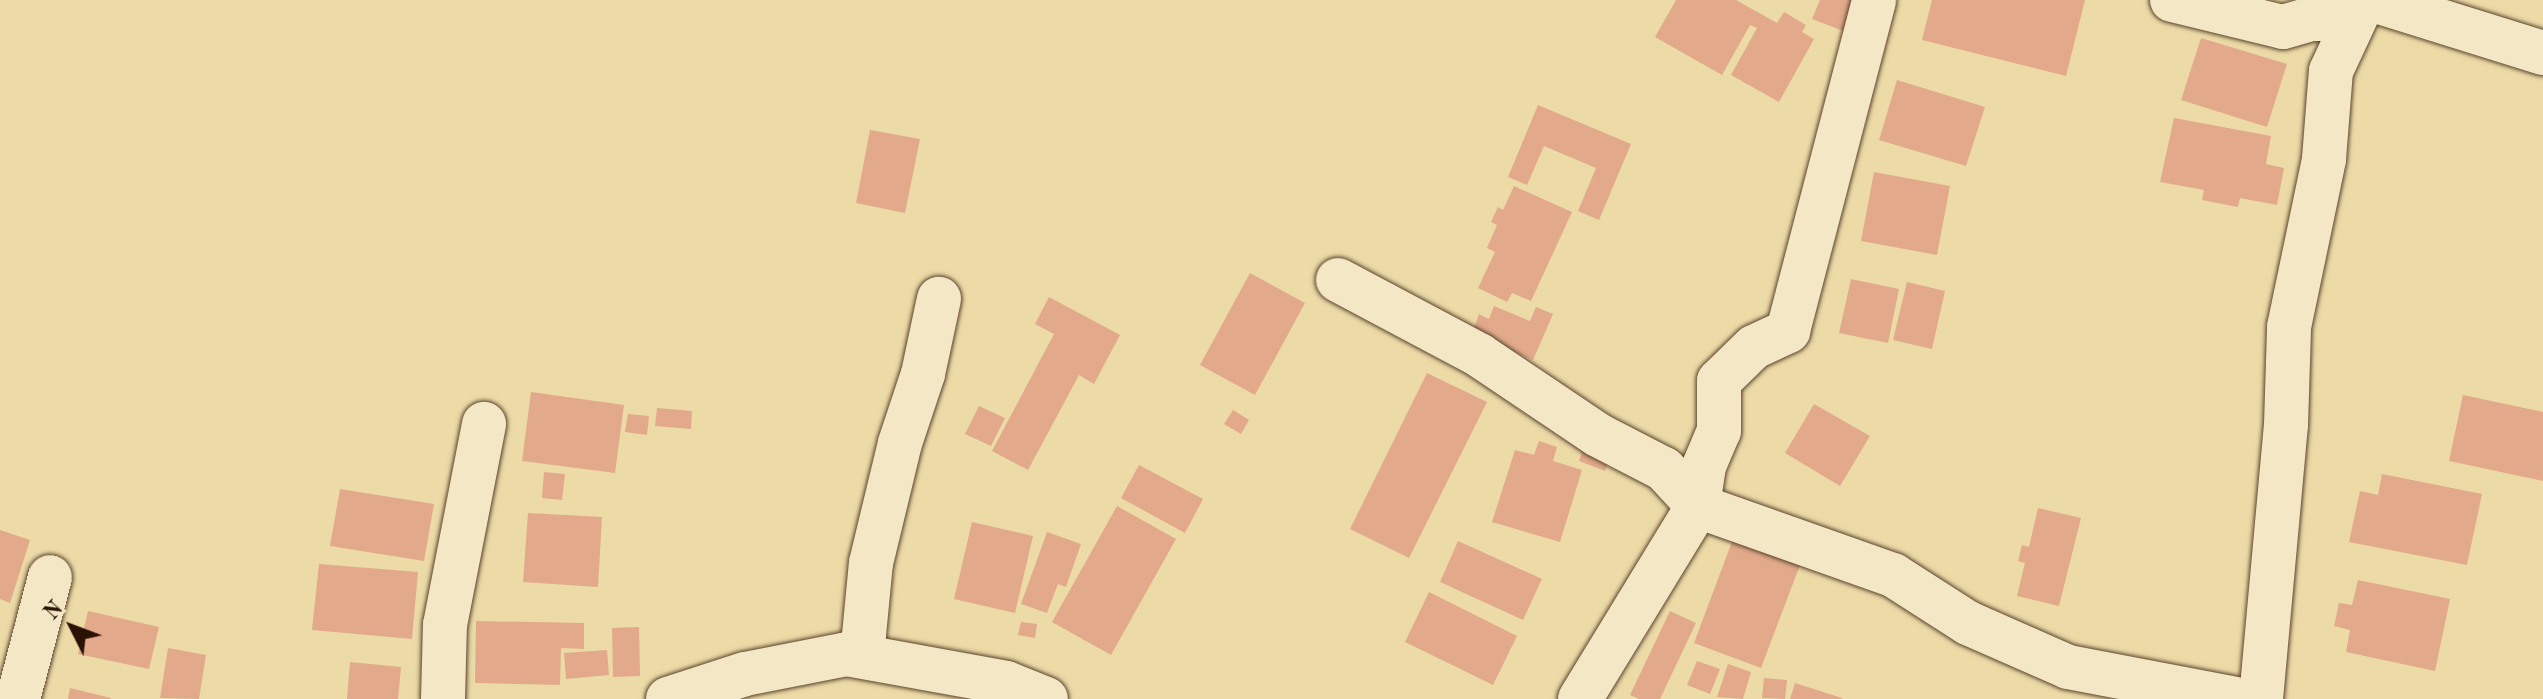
<!DOCTYPE html>
<html>
<head>
<meta charset="utf-8">
<style>
	body { margin:0 }
	#map { position:relative; width:2543px; height:699px; overflow:hidden; background:#ecdaa7; font-family:"Old Standard TT",serif }
	div>[style] { position:absolute }
	.building>* { inset:0; background:#e2aa8b }
	.roads { filter:drop-shadow(0 0 2px #5a442c) drop-shadow(0 0 2px #5a442c) }
	.minor>* { height:44px; margin:-22px; padding:0 22px; transform-origin:22px; border-radius:22px; background:#f3e7c6 }
	span { translate:-50% -50%; white-space:nowrap; text-align:center; line-height:1.15; -webkit-text-stroke:8px #f3e7c6; paint-order:stroke }
	.north { position:absolute; left:32px; top:587px; width:80px; height:80px; -webkit-text-stroke:6px #f3e7c6; paint-order:stroke; rotate:312deg; font-size:22px; font-weight:700; line-height:32px; text-align:center; color:#291203 }
	.north::after { content:''; display:block; margin:auto; width:28px; height:36px; background:#291203; clip-path:polygon(50% 0,100% 100%,50% 72%,0 100%) }
</style>
</head>
<body>
<div id="map">
	<div class="building">
		<div style="clip-path:polygon(1676px 0,1736px 0,1777px 23px,1784px 12px,1806px 25px,1802px 32px,1814px 39px,1779px 102px,1731px 75px,1757px 28px,1750px 25px,1722px 75px,1655px 37px)"></div>
		<div style="clip-path:polygon(1820px 0,1858px 0,1846px 32px,1812px 19px)"></div>
		<div style="clip-path:polygon(1932px 0,2085px 0,2066px 76px,1922px 40px)"></div>
		<div style="clip-path:polygon(2201px 38px,2287px 64px,2267px 127px,2181px 100px)"></div>
		<div style="clip-path:polygon(1897px 80px,1985px 107px,1966px 166px,1879px 140px)"></div>
		<div style="clip-path:polygon(1538px 105px,1631px 144px,1599px 220px,1578px 211px,1596px 168px,1544px 146px,1527px 185px,1508px 177px)"></div>
		<div style="clip-path:polygon(2174px 118px,2271px 136px,2266px 164px,2284px 168px,2277px 205px,2240px 198px,2238px 207px,2202px 200px,2204px 190px,2160px 182px)"></div>
		<div style="clip-path:polygon(870px 130px,920px 139px,905px 213px,856px 203px)"></div>
		<div style="clip-path:polygon(1874px 172px,1950px 186px,1937px 255px,1861px 241px)"></div>
		<div style="clip-path:polygon(1514px 186px,1572px 212px,1531px 301px,1512px 293px,1507px 302px,1478px 288px,1495px 252px,1487px 248px,1497px 225px,1491px 222px,1498px 207px,1503px 210px)"></div>
		<div style="clip-path:polygon(1250px 273px,1305px 303px,1255px 395px,1200px 365px)"></div>
		<div style="clip-path:polygon(1851px 279px,1899px 289px,1888px 343px,1839px 333px)"></div>
		<div style="clip-path:polygon(1907px 282px,1945px 291px,1932px 349px,1893px 340px)"></div>
		<div style="clip-path:polygon(1049px 297px,1120px 335px,1094px 384px,1079px 375px,1028px 470px,992px 451px,1054px 334px,1035px 324px)"></div>
		<div style="clip-path:polygon(1494px 306px,1530px 321px,1536px 307px,1553px 314px,1533px 360px,1472px 333px,1479px 314px,1489px 319px)"></div>
		<div style="clip-path:polygon(1427px 373px,1487px 402px,1409px 558px,1350px 529px)"></div>
		<div style="clip-path:polygon(531px 392px,624px 405px,615px 473px,522px 461px)"></div>
		<div style="clip-path:polygon(2463px 395px,2543px 412px,2543px 481px,2449px 461px)"></div>
		<div style="clip-path:polygon(1814px 404px,1870px 436px,1840px 486px,1785px 453px)"></div>
		<div style="clip-path:polygon(979px 406px,1005px 418px,991px 446px,965px 434px)"></div>
		<div style="clip-path:polygon(657px 408px,692px 411px,691px 429px,655px 426px)"></div>
		<div style="clip-path:polygon(1233px 410px,1249px 420px,1241px 434px,1224px 424px)"></div>
		<div style="clip-path:polygon(628px 414px,649px 416px,647px 435px,625px 432px)"></div>
		<div style="clip-path:polygon(1586px 440px,1613px 449px,1605px 471px,1579px 461px)"></div>
		<div style="clip-path:polygon(1539px 441px,1557px 447px,1553px 461px,1582px 470px,1560px 542px,1492px 522px,1515px 450px,1534px 455px)"></div>
		<div style="clip-path:polygon(1139px 465px,1203px 499px,1185px 533px,1121px 498px)"></div>
		<div style="clip-path:polygon(544px 472px,565px 474px,562px 500px,542px 498px)"></div>
		<div style="clip-path:polygon(2382px 474px,2482px 494px,2467px 565px,2349px 542px,2360px 491px,2378px 495px)"></div>
		<div style="clip-path:polygon(340px 489px,434px 504px,424px 561px,330px 546px)"></div>
		<div style="clip-path:polygon(1117px 506px,1176px 539px,1111px 655px,1052px 622px)"></div>
		<div style="clip-path:polygon(2038px 508px,2081px 518px,2059px 606px,2017px 596px,2025px 563px,2018px 561px,2022px 545px,2029px 547px)"></div>
		<div style="clip-path:polygon(528px 513px,602px 517px,598px 587px,523px 582px)"></div>
		<div style="clip-path:polygon(972px 522px,1033px 536px,1015px 613px,954px 599px)"></div>
		<div style="clip-path:polygon(0 530px,30px 540px,10px 603px,0 599px)"></div>
		<div style="clip-path:polygon(1047px 532px,1081px 544px,1066px 587px,1058px 584px,1047px 613px,1021px 604px)"></div>
		<div style="clip-path:polygon(1733px 539px,1800px 565px,1761px 668px,1694px 643px)"></div>
		<div style="clip-path:polygon(1458px 541px,1542px 579px,1523px 620px,1440px 582px)"></div>
		<div style="clip-path:polygon(319px 564px,418px 572px,412px 639px,312px 630px)"></div>
		<div style="clip-path:polygon(2358px 580px,2450px 599px,2435px 671px,2346px 652px,2350px 630px,2334px 626px,2339px 603px,2352px 605px)"></div>
		<div style="clip-path:polygon(1429px 592px,1517px 636px,1493px 685px,1405px 642px)"></div>
		<div style="clip-path:polygon(88px 611px,159px 627px,149px 669px,78px 654px)"></div>
		<div style="clip-path:polygon(1670px 611px,1696px 623px,1660px 699px,1639px 699px,1630px 695px)"></div>
		<div style="clip-path:polygon(476px 621px,584px 623px,584px 649px,561px 648px,560px 685px,475px 683px)"></div>
		<div style="clip-path:polygon(1021px 622px,1037px 624px,1035px 638px,1018px 635px)"></div>
		<div style="clip-path:polygon(639px 627px,640px 676px,613px 677px,612px 628px)"></div>
		<div style="clip-path:polygon(168px 648px,206px 655px,199px 699px,160px 698px)"></div>
		<div style="clip-path:polygon(607px 650px,609px 675px,566px 679px,564px 653px)"></div>
		<div style="clip-path:polygon(1697px 661px,1720px 669px,1710px 694px,1687px 685px)"></div>
		<div style="clip-path:polygon(350px 662px,401px 667px,398px 699px,347px 699px)"></div>
		<div style="clip-path:polygon(1728px 664px,1751px 672px,1743px 699px,1717px 697px)"></div>
		<div style="clip-path:polygon(1764px 678px,1787px 680px,1785px 699px,1762px 698px)"></div>
		<div style="clip-path:polygon(1795px 683px,1842px 698px,1842px 699px,1790px 699px)"></div>
		<div style="clip-path:polygon(70px 688px,111px 698px,110px 699px,68px 699px)"></div>
	</div>
	<div class="roads">
		<div class="minor">
			<div style="left:2172px;top:0;width:114px;rotate:13.7deg"></div>
			<div style="left:2283px;top:27px;width:29px;rotate:-16deg"></div>
			<div style="left:2311px;top:19px;width:41px"></div>
			<div style="left:2373px;top:0;width:178px;rotate:17.3deg"></div>
			<div style="left:1338px;top:280px;width:160px;rotate:28deg"></div>
			<div style="left:1479px;top:355px;width:143px;rotate:33.9deg"></div>
			<div style="left:1598px;top:435px;width:74px;rotate:27.3deg"></div>
			<div style="left:1664px;top:469px;width:50px;rotate:47.4deg"></div>
			<div style="left:1698px;top:506px;width:207px;rotate:19.5deg"></div>
			<div style="left:1893px;top:575px;width:89px;rotate:32.6deg"></div>
			<div style="left:1968px;top:623px;width:109px;rotate:23.7deg"></div>
			<div style="left:2068px;top:667px;width:170px;rotate:10.8deg"></div>
			<div style="left:862px;top:656px;width:93px;rotate:-84.5deg"></div>
			<div style="left:871px;top:563px;width:123px;rotate:-76.4deg"></div>
			<div style="left:900px;top:443px;width:73px;rotate:-71.6deg"></div>
			<div style="left:923px;top:374px;width:77px;rotate:-78deg"></div>
			<div style="left:18px;top:699px;width:126px;rotate:-75.3deg"></div>
			<div style="left:443px;top:699px;width:74px;rotate:-88.5deg"></div>
			<div style="left:445px;top:625px;width:205px;rotate:-79deg"></div>
			<div style="left:668px;top:699px;width:81px;rotate:-18deg"></div>
			<div style="left:745px;top:674px;width:104px;rotate:-11.1deg"></div>
			<div style="left:847px;top:654px;width:162px;rotate:10.3deg"></div>
			<div style="left:1006px;top:683px;width:43px;rotate:21.8deg"></div>
			<div style="left:1580px;top:699px;width:226px;rotate:-58.6deg"></div>
			<div style="left:1698px;top:506px;width:40px;rotate:-81.5deg"></div>
			<div style="left:1704px;top:466px;width:38px;rotate:-67deg"></div>
			<div style="left:1719px;top:431px;width:50px;rotate:-90deg"></div>
			<div style="left:1719px;top:381px;width:49px;rotate:-44.2deg"></div>
			<div style="left:1754px;top:347px;width:38px;rotate:-25deg"></div>
			<div style="left:1788px;top:331px;width:342px;rotate:-75.4deg"></div>
			<div style="left:2261px;top:699px;width:275px;rotate:-84.8deg"></div>
			<div style="left:2286px;top:425px;width:98px;rotate:-88.2deg"></div>
			<div style="left:2289px;top:327px;width:172px;rotate:-78.2deg"></div>
			<div style="left:2324px;top:159px;width:88px;rotate:-85.5deg"></div>
			<div style="left:2331px;top:71px;width:78px;rotate:-65.1deg"></div>
		</div>
	</div>
	<div class="north">N</div>
</div>
</body>
</html>
